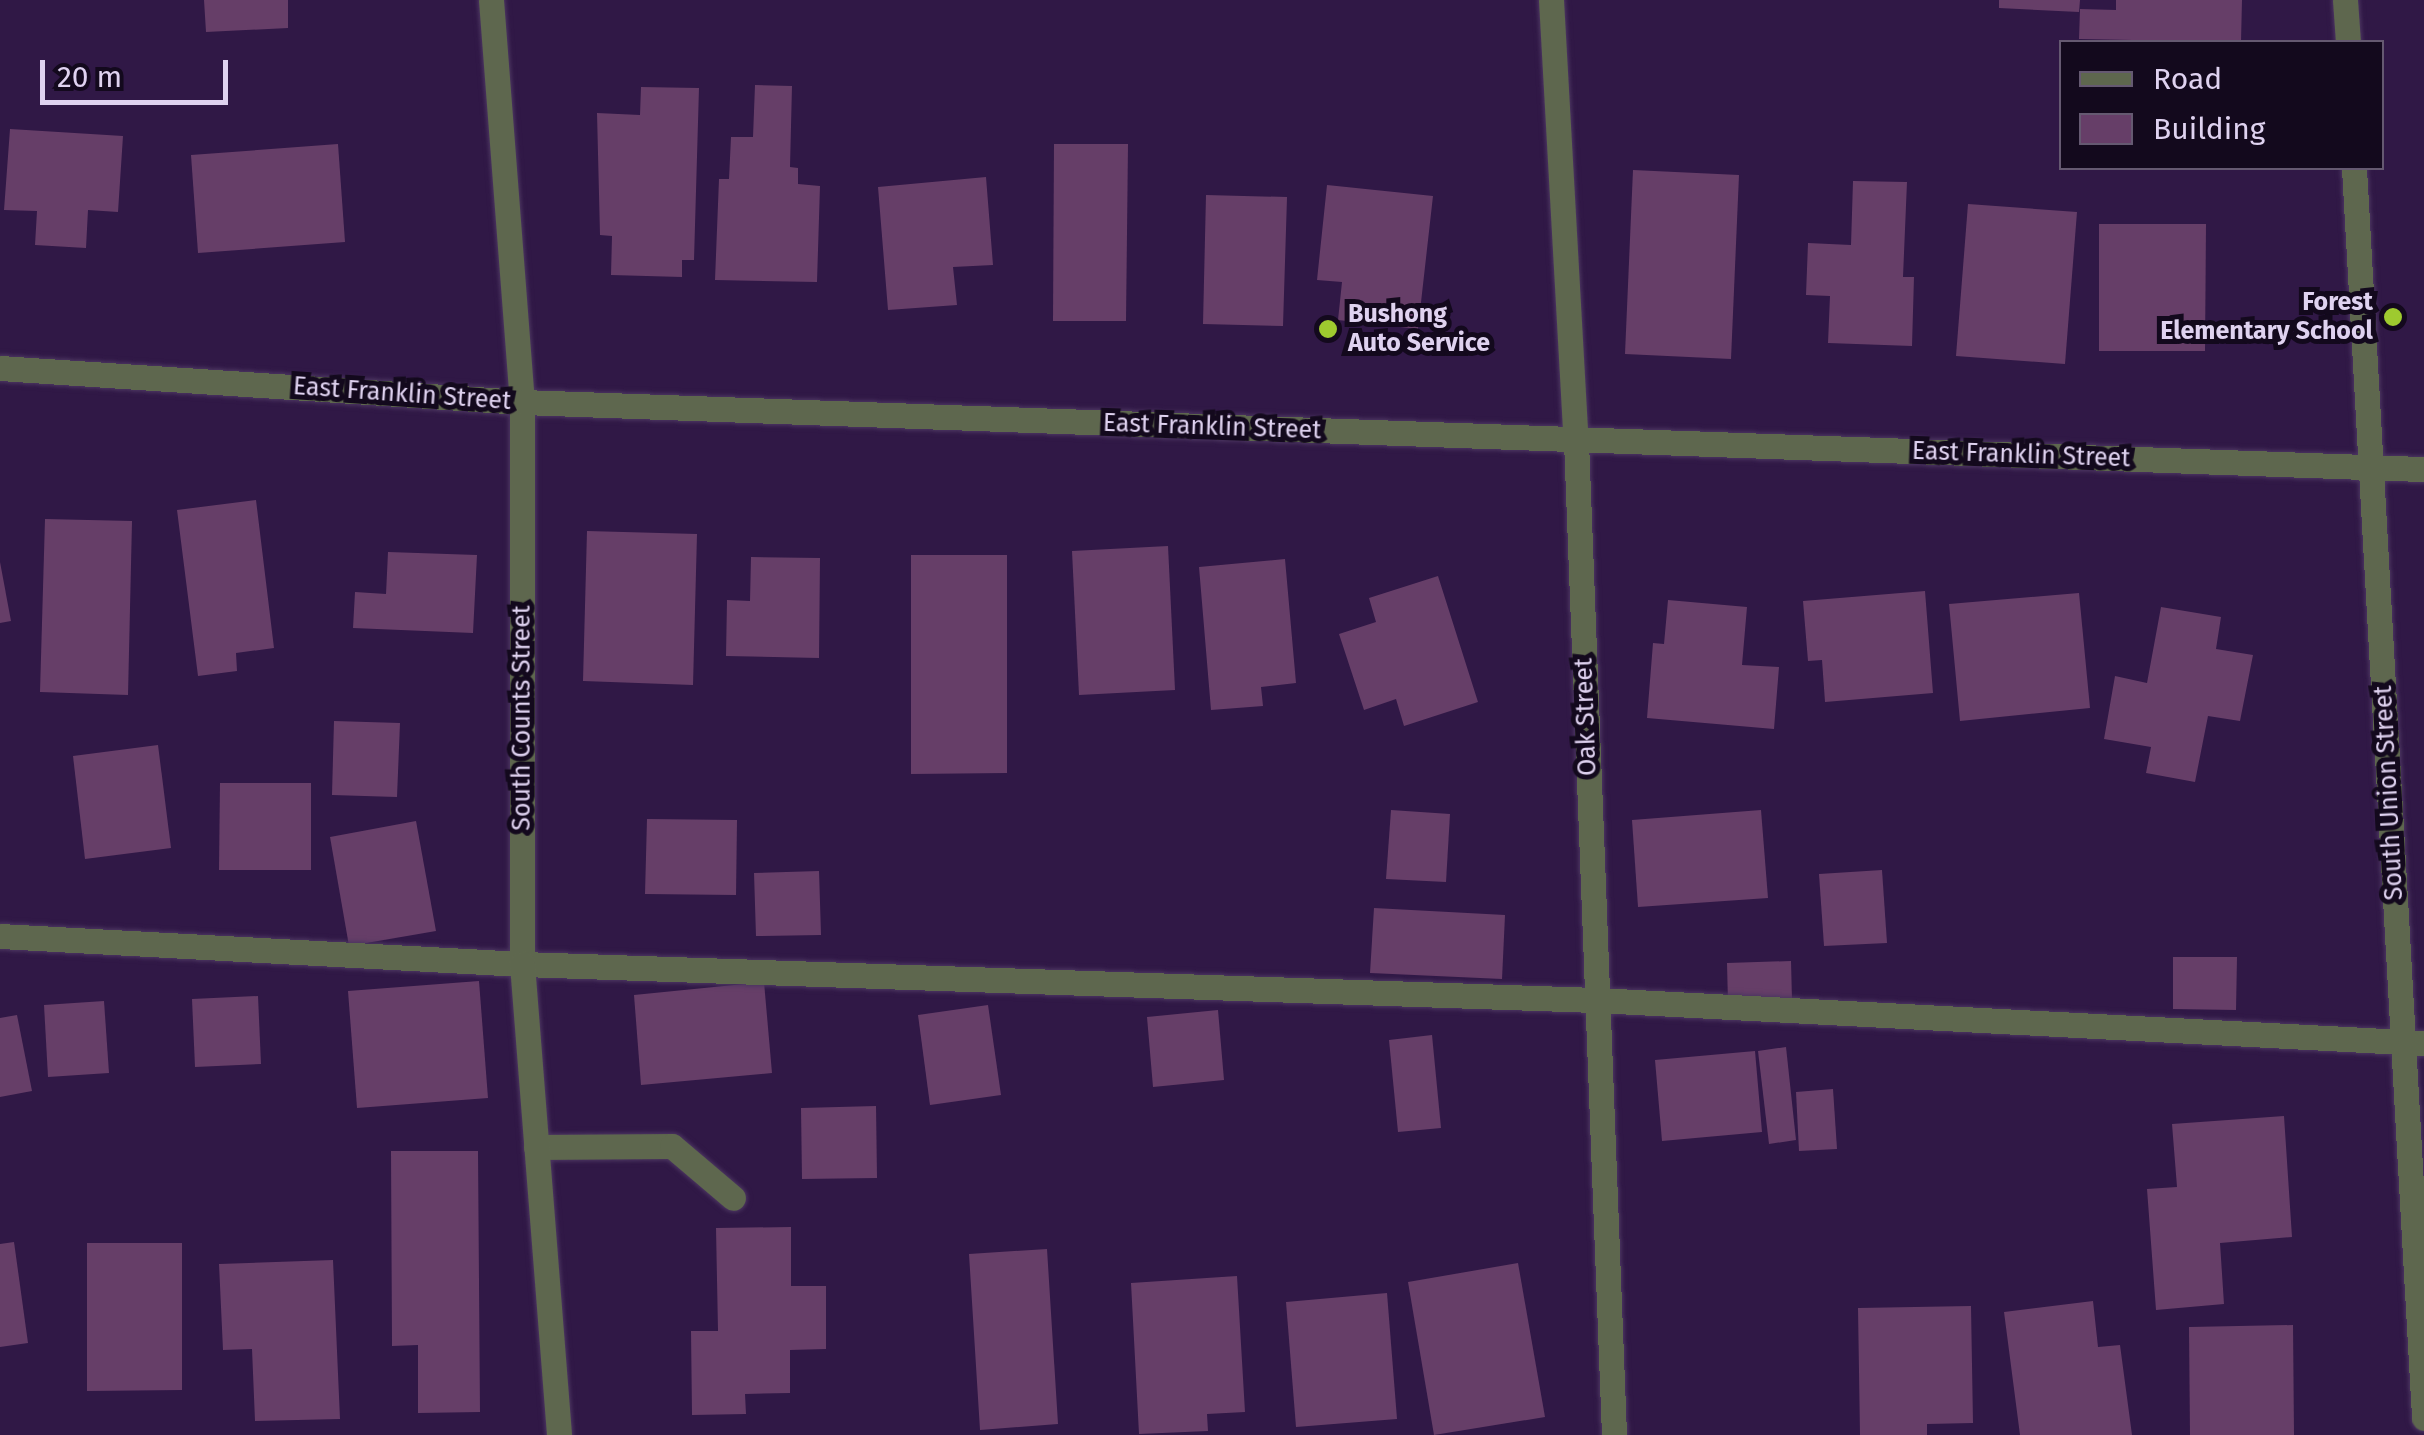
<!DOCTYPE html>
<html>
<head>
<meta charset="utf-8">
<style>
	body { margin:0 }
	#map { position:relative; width:2424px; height:1435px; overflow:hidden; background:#301846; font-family:"Fira Sans",sans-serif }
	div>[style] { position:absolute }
	.building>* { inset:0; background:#663e68 }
	.roads { filter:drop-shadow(0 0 2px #4c3661) drop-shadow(0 0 2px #4c3661) }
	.lane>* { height:25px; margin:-12.5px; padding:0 12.5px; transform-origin:12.5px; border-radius:12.5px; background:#5e674e }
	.street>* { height:25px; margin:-12.5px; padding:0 12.5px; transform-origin:12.5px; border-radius:12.5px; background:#5e674e }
	.dots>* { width:28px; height:28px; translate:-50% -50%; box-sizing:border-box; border:5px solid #13091d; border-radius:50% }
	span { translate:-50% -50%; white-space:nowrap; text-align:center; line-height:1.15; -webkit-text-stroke:10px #13091d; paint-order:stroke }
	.poi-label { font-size:25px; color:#dfd2f0; font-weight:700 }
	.right { translate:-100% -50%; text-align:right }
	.left { translate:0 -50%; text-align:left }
	.street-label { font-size:25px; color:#dfd2f0 }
	.legend { position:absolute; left:2059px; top:40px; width:325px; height:130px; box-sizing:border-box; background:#13091d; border:2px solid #655971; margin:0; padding:12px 18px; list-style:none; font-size:30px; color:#dfd2f0 }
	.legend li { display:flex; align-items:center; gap:20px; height:50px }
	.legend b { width:50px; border:2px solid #655971 }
	.scale { position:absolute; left:40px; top:60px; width:188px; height:45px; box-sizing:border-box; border:5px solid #dfd2f0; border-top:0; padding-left:12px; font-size:30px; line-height:35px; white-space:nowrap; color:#dfd2f0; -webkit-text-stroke:8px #13091d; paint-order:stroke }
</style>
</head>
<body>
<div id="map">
	<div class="building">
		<div style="clip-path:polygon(204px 0,288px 0,288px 28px,206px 32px)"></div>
		<div style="clip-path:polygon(1999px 0,2080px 0,2079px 12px,1999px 8px)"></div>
		<div style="clip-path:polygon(2116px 0,2242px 0,2241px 42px,2079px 39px,2080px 9px,2116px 10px)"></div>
		<div style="clip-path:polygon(755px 85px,792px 86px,790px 167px,798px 168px,798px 184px,820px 186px,817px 282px,715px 280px,719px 179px,729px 179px,731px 137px,753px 137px)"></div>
		<div style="clip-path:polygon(641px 87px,699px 88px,694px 260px,682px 260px,682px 277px,611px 275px,612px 236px,600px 235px,597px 113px,640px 115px)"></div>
		<div style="clip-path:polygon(10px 129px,123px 136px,118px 212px,88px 210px,86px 248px,35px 245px,37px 211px,4px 210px)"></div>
		<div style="clip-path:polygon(338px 144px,345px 242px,198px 253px,191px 155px)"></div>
		<div style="clip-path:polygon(1054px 144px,1128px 144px,1126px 321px,1053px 321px)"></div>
		<div style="clip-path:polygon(1633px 170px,1739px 175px,1731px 359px,1625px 354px)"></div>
		<div style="clip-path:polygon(986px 177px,993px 265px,953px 267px,957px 305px,888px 310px,878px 187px)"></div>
		<div style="clip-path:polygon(1853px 181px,1907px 182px,1903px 277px,1914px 277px,1912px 346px,1828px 343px,1830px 296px,1806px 295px,1808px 243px,1851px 245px)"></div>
		<div style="clip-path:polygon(1327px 185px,1433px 196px,1418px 329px,1338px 320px,1342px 282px,1317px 280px)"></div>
		<div style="clip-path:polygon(1206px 195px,1287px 197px,1283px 326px,1203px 324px)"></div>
		<div style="clip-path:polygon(1968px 204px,2077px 212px,2065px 364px,1956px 356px)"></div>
		<div style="clip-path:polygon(2099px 224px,2206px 224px,2205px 351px,2099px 351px)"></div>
		<div style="clip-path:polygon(256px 500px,274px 648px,236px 653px,237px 671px,198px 676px,177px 510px)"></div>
		<div style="clip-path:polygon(45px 519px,132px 521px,128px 695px,40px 692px)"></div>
		<div style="clip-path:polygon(587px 531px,697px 534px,693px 685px,583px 681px)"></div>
		<div style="clip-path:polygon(1168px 546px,1175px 690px,1079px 695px,1072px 551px)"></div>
		<div style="clip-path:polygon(388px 552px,477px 555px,473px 633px,353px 628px,355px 592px,386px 594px)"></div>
		<div style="clip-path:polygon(911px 555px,1007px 555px,1007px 773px,911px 774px)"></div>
		<div style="clip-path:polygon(751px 557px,820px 558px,819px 658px,726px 656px,727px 600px,750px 601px)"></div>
		<div style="clip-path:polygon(1285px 559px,1296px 683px,1261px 687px,1263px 706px,1211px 710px,1199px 567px)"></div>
		<div style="clip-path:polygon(0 562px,11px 621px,0 623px)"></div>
		<div style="clip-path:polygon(1438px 576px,1478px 702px,1404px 726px,1396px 699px,1364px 710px,1339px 634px,1376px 622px,1369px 598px)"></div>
		<div style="clip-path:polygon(1925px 591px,1933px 693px,1825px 702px,1822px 660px,1808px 661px,1803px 601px)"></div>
		<div style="clip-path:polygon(2079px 593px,2090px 708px,1960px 721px,1949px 604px)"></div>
		<div style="clip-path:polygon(1668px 600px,1747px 607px,1742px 665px,1779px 667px,1774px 729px,1647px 718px,1653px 643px,1664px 644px)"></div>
		<div style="clip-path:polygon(2161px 607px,2221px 617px,2216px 649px,2253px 655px,2240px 721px,2208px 716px,2195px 782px,2146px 773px,2151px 747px,2104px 739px,2115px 676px,2147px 683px)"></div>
		<div style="clip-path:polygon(334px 721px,400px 723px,397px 797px,332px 795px)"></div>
		<div style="clip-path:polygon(158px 745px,171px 848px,85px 859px,73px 756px)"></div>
		<div style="clip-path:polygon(220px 783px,311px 783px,311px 870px,219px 870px)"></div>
		<div style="clip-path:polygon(1391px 810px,1450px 814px,1446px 882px,1386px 879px)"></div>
		<div style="clip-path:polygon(1761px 810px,1768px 898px,1638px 907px,1632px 820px)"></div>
		<div style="clip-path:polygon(647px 819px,737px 820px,736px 895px,645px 894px)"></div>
		<div style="clip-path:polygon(416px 821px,436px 931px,349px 946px,330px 837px)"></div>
		<div style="clip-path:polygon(1882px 870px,1887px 943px,1824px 946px,1819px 874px)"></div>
		<div style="clip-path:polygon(819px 871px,821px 935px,756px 936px,754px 873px)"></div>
		<div style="clip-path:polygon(1374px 908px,1505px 915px,1502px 979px,1370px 973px)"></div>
		<div style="clip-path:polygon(2173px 957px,2237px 957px,2236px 1010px,2173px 1009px)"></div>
		<div style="clip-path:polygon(1791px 961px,1792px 1000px,1728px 1003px,1727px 963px)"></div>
		<div style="clip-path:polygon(479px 981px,488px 1098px,357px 1108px,348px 991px)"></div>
		<div style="clip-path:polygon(764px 982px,772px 1073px,641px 1085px,634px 995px)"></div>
		<div style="clip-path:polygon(258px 996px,261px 1064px,195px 1067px,192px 999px)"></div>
		<div style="clip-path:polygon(104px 1001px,109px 1073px,48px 1077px,44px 1005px)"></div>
		<div style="clip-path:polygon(988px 1005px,1001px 1095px,930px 1105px,918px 1015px)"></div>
		<div style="clip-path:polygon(1218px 1010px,1224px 1080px,1153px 1087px,1147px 1017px)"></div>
		<div style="clip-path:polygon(17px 1015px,32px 1091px,0 1097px,0 1018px)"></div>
		<div style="clip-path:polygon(1432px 1035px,1441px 1128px,1398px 1132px,1389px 1040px)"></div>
		<div style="clip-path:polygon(1786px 1047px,1796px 1140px,1769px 1144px,1758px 1051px)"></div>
		<div style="clip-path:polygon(1755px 1051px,1762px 1132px,1662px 1141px,1655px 1060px)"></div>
		<div style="clip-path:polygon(1833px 1089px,1837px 1149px,1799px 1151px,1796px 1092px)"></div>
		<div style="clip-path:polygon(876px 1106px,877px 1178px,802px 1179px,801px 1108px)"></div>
		<div style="clip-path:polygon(2284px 1116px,2292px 1237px,2220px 1243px,2224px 1304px,2156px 1310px,2147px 1189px,2177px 1187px,2172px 1124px)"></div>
		<div style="clip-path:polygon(391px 1151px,478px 1151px,480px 1412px,418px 1413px,418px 1345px,392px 1346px)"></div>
		<div style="clip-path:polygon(791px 1227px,791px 1286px,826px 1286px,826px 1349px,790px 1350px,790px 1393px,745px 1394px,746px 1414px,692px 1415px,691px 1331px,718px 1331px,716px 1228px)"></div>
		<div style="clip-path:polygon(14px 1242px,28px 1343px,0 1347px,0 1244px)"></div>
		<div style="clip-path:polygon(87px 1243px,182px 1243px,182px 1390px,87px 1391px)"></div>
		<div style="clip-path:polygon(1047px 1249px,1058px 1424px,980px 1430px,969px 1254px)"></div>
		<div style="clip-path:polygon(333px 1260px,340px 1419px,255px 1421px,252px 1349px,223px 1350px,219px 1264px)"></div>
		<div style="clip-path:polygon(1518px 1263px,1545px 1417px,1434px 1435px,1408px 1282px)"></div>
		<div style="clip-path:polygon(1237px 1276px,1245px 1412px,1207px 1414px,1208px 1431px,1139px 1434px,1131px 1283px)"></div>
		<div style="clip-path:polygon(1387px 1293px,1397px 1419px,1296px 1427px,1286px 1302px)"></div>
		<div style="clip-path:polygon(2093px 1301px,2098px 1347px,2120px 1345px,2132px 1435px,2020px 1435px,2004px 1312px)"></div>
		<div style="clip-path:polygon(1971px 1306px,1973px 1423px,1927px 1424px,1927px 1435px,1860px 1435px,1858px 1308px)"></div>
		<div style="clip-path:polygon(2293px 1325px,2294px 1435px,2190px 1435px,2189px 1327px)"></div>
	</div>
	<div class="roads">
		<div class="lane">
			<div style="left:0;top:936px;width:523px;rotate:3.07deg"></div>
			<div style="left:522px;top:964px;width:1076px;rotate:1.92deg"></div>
			<div style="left:1597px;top:1000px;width:828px;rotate:2.98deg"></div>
			<div style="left:536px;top:1147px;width:136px;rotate:-0.4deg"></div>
			<div style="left:672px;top:1146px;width:80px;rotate:40.4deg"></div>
		</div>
		<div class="street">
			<div style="left:491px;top:0;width:403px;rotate:85.6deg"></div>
			<div style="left:522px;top:402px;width:562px;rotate:90deg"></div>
			<div style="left:522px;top:964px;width:472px;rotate:85.5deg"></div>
			<div style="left:1551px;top:0;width:442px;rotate:86.8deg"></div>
			<div style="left:1576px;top:441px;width:995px;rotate:87.81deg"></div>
			<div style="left:2345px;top:0;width:42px;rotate:85.9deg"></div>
			<div style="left:2354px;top:168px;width:1252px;rotate:86.79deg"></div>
			<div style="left:0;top:368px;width:523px;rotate:3.73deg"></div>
			<div style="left:522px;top:402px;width:1903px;rotate:2.02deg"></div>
		</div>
	</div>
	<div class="dots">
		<div style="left:2393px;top:317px;background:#9eca2f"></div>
		<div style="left:1328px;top:329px;background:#9eca2f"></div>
	</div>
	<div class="poi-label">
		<span class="right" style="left:2373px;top:317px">Forest<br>Elementary School</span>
		<span class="left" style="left:1348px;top:329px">Bushong<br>Auto Service</span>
	</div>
	<div class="street-label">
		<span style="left:402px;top:394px;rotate:4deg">East Franklin Street</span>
		<span style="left:1212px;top:427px;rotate:2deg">East Franklin Street</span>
		<span style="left:2021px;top:455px;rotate:2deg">East Franklin Street</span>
		<span style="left:1586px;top:717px;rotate:-92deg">Oak Street</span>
		<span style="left:522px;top:718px;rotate:-90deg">South Counts Street</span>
		<span style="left:2389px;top:793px;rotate:-93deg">South Union Street</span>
	</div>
	<ul class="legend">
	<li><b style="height:12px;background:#5e674e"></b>Road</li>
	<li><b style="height:28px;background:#663e68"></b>Building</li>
	</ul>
	<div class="scale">20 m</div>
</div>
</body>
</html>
